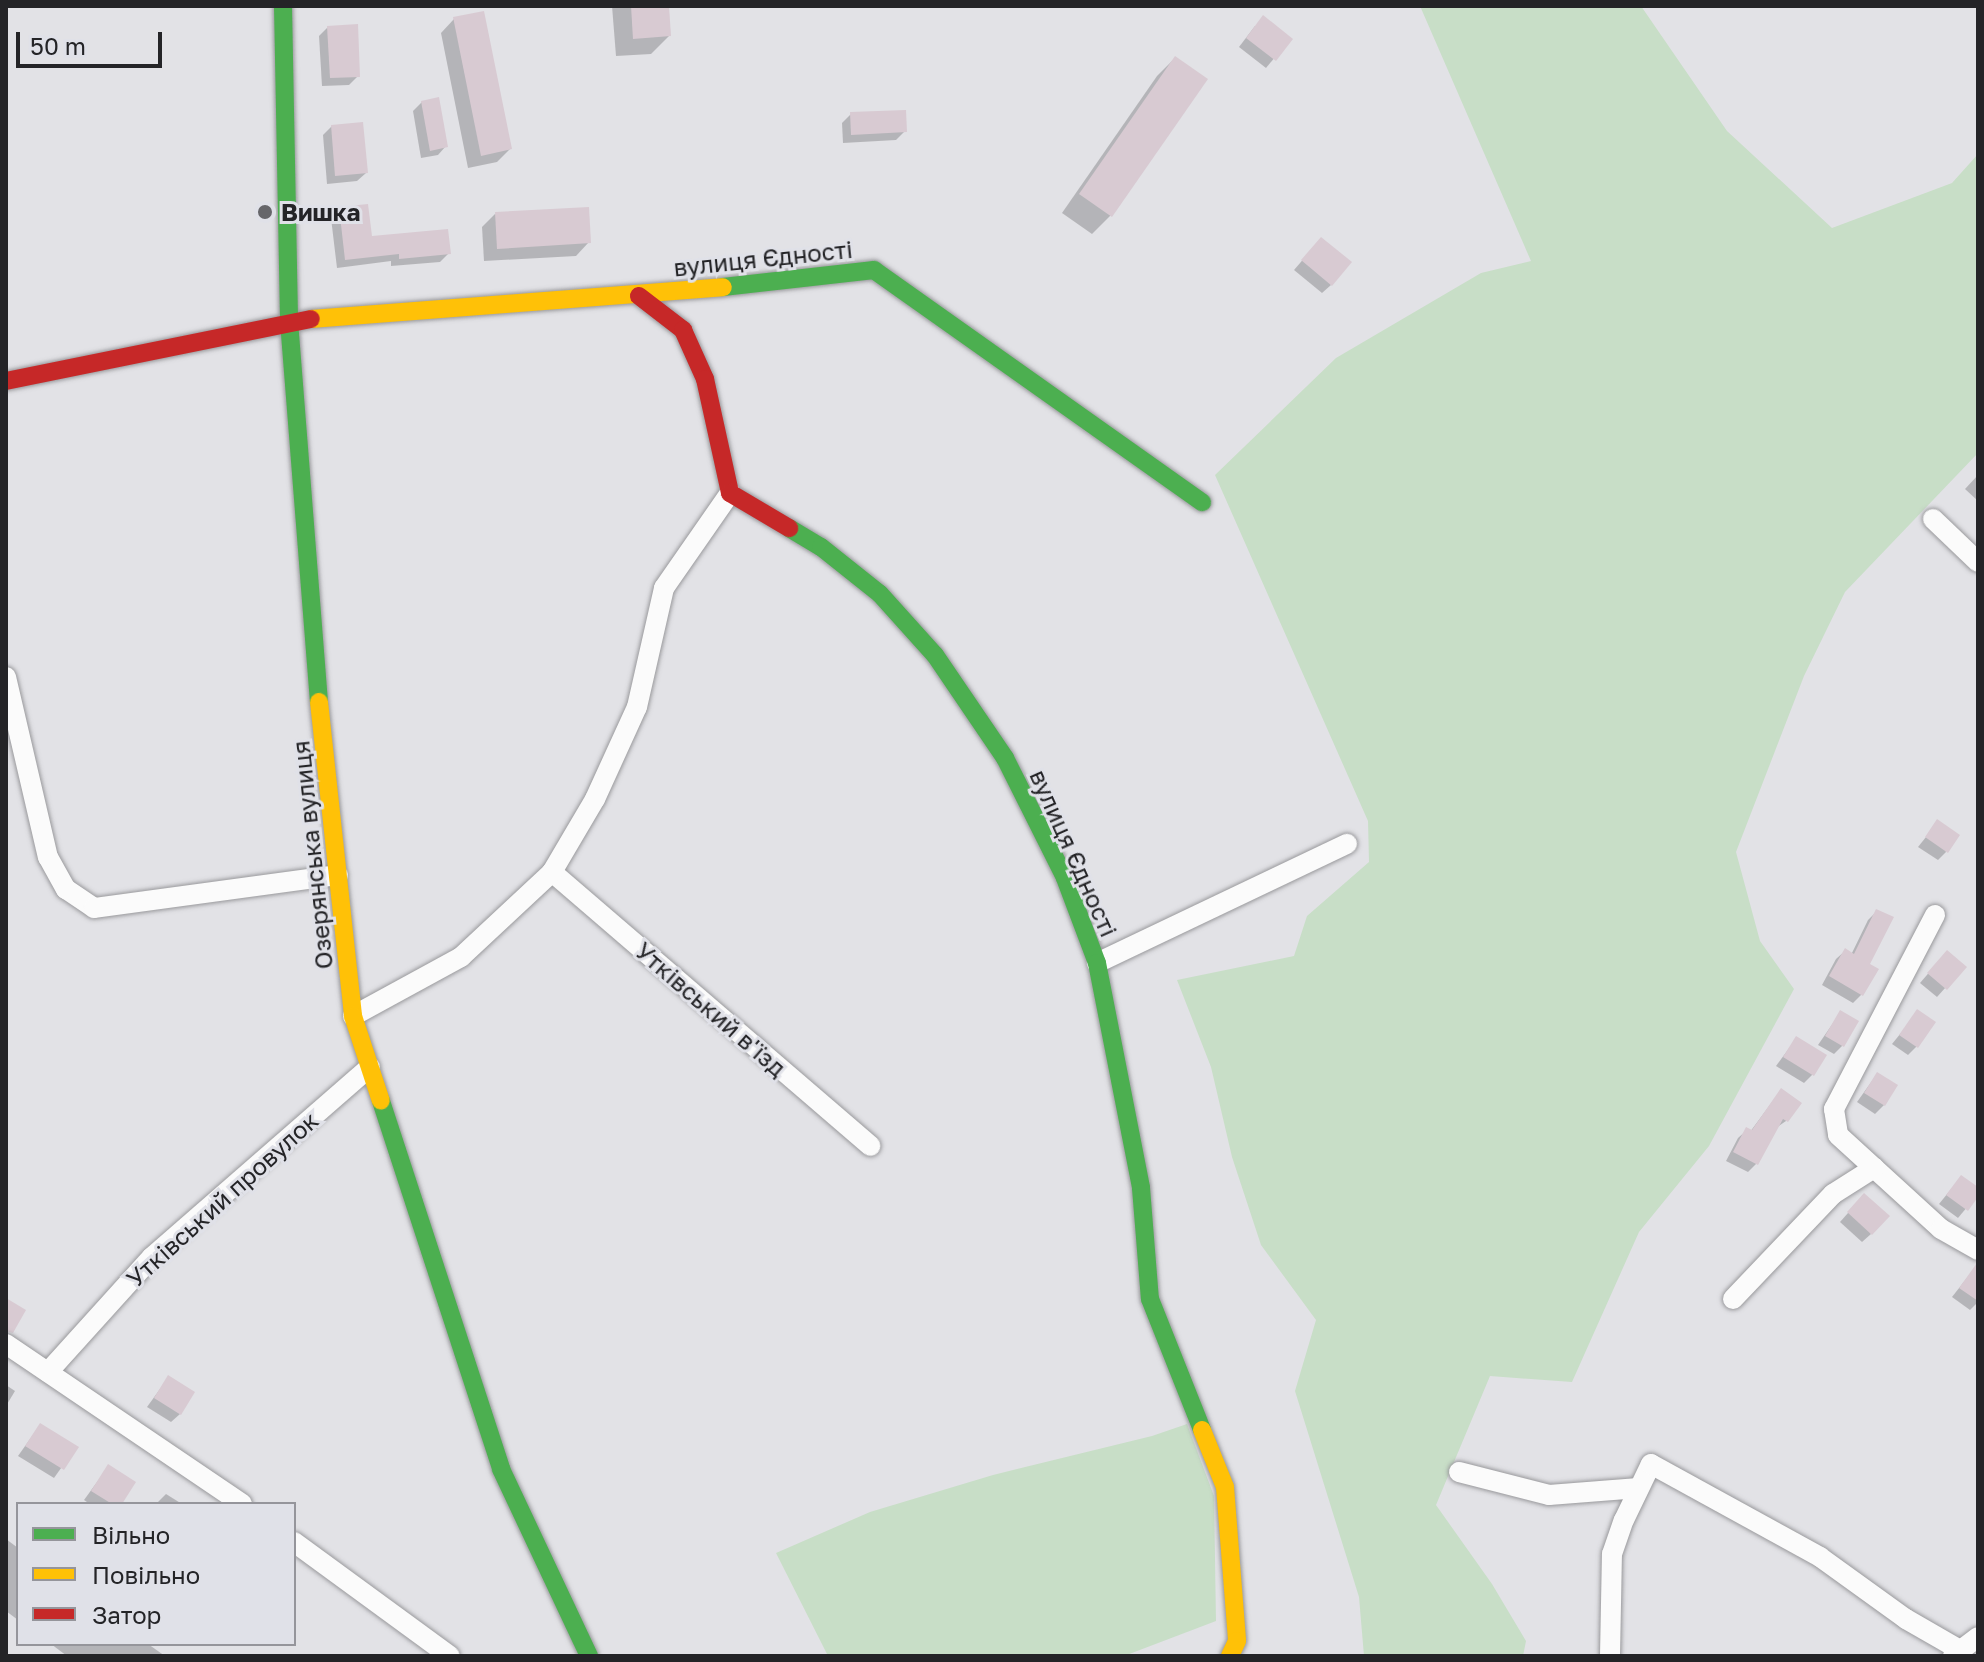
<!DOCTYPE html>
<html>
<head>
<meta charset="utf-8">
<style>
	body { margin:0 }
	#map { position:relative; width:1984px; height:1662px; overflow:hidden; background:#e2e2e6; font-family:"Golos Text",sans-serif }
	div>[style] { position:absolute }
	.green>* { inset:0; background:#c8dec7 }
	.shadow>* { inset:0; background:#0003 }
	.building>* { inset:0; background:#d8cad2 }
	.roads { filter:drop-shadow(0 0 2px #99999c) drop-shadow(0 0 2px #99999c) }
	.street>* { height:20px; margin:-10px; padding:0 10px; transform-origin:10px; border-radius:10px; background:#fbfbfb }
	.fast>* { height:18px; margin:-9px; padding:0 9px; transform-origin:9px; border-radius:9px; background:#4caf50 }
	.slow>* { height:18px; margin:-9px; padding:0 9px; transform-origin:9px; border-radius:9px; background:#ffc107 }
	.jam>* { height:18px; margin:-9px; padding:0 9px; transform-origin:9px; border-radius:9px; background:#c62828 }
	.dots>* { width:22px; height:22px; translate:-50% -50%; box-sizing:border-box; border:4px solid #e0e1e8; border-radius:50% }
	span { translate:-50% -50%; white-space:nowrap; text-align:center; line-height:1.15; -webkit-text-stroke:6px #e0e1e8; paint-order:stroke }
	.poi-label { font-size:24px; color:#242427; font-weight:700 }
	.left { translate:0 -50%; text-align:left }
	.street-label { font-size:24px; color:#242427 }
	.frame { position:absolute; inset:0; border:8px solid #242427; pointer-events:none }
	.legend { position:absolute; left:16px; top:1502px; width:280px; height:144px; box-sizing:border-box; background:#e0e1e8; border:2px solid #95959b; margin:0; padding:10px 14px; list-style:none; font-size:24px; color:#242427 }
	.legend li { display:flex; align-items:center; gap:16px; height:40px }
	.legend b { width:40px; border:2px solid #95959b }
	.scale { position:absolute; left:16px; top:32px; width:146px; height:36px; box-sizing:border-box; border:4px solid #242427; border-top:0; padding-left:10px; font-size:24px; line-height:28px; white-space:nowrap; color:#242427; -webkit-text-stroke:6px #e0e1e8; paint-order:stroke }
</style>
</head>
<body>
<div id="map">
	<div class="green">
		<div style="clip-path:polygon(1420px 6px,1641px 6px,1727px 131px,1832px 228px,1952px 183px,1978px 154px,1978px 453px,1845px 592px,1804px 676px,1736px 852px,1760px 941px,1794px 989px,1709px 1146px,1639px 1232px,1572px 1382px,1490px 1376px,1436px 1505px,1492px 1584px,1526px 1641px,1523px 1656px,1364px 1656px,1359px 1597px,1295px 1391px,1316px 1320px,1261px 1245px,1232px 1157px,1211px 1067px,1177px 980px,1294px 956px,1307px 916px,1369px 862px,1368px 821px,1215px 475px,1336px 358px,1481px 273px,1531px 261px)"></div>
		<div style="clip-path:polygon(1187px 1424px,1214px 1496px,1216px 1621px,1124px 1656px,828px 1656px,776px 1553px,870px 1512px,993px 1475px,1152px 1436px)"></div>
	</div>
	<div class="shadow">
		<div style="clip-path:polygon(612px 6px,667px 6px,669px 36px,651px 54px,616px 56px)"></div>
		<div style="clip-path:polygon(454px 19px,510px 149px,497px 162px,468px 168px,441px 33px)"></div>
		<div style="clip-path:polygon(1255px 26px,1290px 39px,1266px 68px,1239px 47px)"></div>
		<div style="clip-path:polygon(328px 27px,358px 76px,349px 85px,322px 86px,319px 36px)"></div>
		<div style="clip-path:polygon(1175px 58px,1205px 80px,1110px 216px,1092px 234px,1062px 213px,1157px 76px)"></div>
		<div style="clip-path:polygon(422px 102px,446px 146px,438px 155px,421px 158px,413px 111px)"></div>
		<div style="clip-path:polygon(851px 114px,905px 131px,896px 140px,843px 143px,842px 123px)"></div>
		<div style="clip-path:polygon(332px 126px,366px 173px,357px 181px,327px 184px,323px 135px)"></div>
		<div style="clip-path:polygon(340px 209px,370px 238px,449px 253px,440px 262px,391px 266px,391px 261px,337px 268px,331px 218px)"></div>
		<div style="clip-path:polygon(495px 214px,589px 242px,576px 256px,484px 261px,482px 227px)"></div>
		<div style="clip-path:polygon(1313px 248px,1331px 285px,1322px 293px,1294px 270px)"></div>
		<div style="clip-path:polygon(1978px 475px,1978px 501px,1965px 489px)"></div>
		<div style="clip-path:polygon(1938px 822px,1946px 852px,1938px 860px,1918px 847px)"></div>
		<div style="clip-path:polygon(1877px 911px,1861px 995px,1853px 1003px,1822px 985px,1836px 959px,1845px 951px,1851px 955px,1868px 920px)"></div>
		<div style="clip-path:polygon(1939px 961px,1964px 967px,1937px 997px,1920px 983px)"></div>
		<div style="clip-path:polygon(1918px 1012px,1917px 1046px,1908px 1055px,1892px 1044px)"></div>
		<div style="clip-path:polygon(1840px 1013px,1842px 1046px,1834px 1054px,1818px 1045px)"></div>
		<div style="clip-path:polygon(1796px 1039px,1813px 1074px,1804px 1083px,1776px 1066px)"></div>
		<div style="clip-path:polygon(1877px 1074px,1884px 1105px,1875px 1114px,1857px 1102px)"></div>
		<div style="clip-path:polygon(1781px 1090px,1799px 1103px,1786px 1121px,1776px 1128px,1756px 1164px,1748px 1172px,1726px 1161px,1738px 1138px,1747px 1130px,1750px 1132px)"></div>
		<div style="clip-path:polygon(1961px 1177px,1978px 1190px,1978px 1194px,1958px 1218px,1939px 1204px)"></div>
		<div style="clip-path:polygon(1856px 1204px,1871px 1234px,1862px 1242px,1840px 1222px)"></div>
		<div style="clip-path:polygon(1978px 1264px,1978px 1302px,1970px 1310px,1952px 1297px)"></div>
		<div style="clip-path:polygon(168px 1378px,180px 1414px,171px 1422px,147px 1407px)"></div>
		<div style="clip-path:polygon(6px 1385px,15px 1391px,6px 1406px)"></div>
		<div style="clip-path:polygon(40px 1425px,76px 1447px,54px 1478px,18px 1456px)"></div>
		<div style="clip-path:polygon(108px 1467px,120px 1504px,90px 1504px,84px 1500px)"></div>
		<div style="clip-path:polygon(166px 1494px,182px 1504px,156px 1504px)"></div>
		<div style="clip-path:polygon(6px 1539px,18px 1548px,18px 1620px,6px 1611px)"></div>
		<div style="clip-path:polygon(51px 1644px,148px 1644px,165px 1656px,67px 1656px)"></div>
	</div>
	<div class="building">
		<div style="clip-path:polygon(631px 6px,669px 6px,671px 36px,633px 39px)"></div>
		<div style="clip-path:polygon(484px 11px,512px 149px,481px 156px,453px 17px)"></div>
		<div style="clip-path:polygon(1263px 15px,1293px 39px,1276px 61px,1246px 38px)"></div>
		<div style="clip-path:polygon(358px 24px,360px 77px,330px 78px,327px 26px)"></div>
		<div style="clip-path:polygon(1175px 56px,1208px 79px,1112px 217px,1079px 194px)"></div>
		<div style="clip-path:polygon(439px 97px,448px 147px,430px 151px,421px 101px)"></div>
		<div style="clip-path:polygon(906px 110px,907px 132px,851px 135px,850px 112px)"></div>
		<div style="clip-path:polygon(363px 122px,368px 173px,335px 176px,331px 125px)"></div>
		<div style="clip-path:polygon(368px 204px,372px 236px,448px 229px,451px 254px,399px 259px,399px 254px,345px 260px,339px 207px)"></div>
		<div style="clip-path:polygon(589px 207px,591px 243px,497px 249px,495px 212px)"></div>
		<div style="clip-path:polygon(1321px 237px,1352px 262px,1332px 286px,1301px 260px)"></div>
		<div style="clip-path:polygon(1937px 819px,1960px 835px,1948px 853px,1925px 837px)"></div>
		<div style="clip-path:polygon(1876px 909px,1894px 917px,1870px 964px,1879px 969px,1863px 996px,1829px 976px,1845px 948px,1854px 954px)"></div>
		<div style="clip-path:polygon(1947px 950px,1967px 967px,1947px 990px,1927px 973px)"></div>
		<div style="clip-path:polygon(1917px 1009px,1936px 1022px,1918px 1048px,1899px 1035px)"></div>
		<div style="clip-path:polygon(1840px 1010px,1859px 1021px,1844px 1047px,1825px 1036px)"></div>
		<div style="clip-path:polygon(1796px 1036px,1827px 1055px,1814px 1076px,1783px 1057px)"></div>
		<div style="clip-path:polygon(1877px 1072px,1898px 1085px,1885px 1106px,1864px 1093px)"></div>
		<div style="clip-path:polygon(1781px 1088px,1802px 1103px,1788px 1122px,1783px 1119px,1758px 1165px,1733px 1152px,1746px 1127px,1752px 1130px)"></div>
		<div style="clip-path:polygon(1961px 1175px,1978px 1187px,1978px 1197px,1968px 1211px,1946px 1195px)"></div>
		<div style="clip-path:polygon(1864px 1193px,1890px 1216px,1872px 1235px,1847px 1212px)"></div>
		<div style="clip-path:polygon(1977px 1263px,1978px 1263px,1978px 1301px,1959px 1288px)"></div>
		<div style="clip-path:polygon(6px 1298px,26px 1310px,13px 1333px,6px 1331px)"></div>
		<div style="clip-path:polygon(168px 1375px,195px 1392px,181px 1415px,154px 1398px)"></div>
		<div style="clip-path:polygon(40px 1423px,79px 1447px,64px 1470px,25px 1446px)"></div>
		<div style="clip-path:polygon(108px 1464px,136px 1482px,122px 1504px,112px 1504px,91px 1491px)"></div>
	</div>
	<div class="roads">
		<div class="street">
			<div style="left:1933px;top:519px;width:62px;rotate:43.7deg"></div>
			<div style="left:6px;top:677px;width:185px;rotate:76.9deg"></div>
			<div style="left:48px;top:857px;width:37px;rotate:61deg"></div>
			<div style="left:66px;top:889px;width:34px;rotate:34deg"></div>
			<div style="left:94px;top:908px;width:246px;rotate:-7.7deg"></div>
			<div style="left:552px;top:872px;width:420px;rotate:40.7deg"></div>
			<div style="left:1935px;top:915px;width:219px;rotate:117.5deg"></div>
			<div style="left:1834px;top:1109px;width:26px;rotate:81deg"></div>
			<div style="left:1838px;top:1135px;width:139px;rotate:42.4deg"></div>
			<div style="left:1941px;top:1229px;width:43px;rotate:29.6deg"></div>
			<div style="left:1097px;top:963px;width:277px;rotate:-25.5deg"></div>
			<div style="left:353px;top:1016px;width:123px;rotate:-28.6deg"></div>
			<div style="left:461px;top:957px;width:125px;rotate:-43deg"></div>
			<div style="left:552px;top:872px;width:85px;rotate:-59.5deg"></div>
			<div style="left:595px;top:799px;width:101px;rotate:-65.5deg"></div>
			<div style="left:637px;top:707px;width:122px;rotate:-77.2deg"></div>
			<div style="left:664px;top:588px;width:116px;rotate:-55.2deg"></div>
			<div style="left:1733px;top:1299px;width:145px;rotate:-46.4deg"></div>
			<div style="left:1833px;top:1194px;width:49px;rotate:-32.4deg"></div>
			<div style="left:6px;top:1344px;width:285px;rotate:34.1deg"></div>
			<div style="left:48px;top:1372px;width:155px;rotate:-47.9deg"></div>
			<div style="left:152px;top:1257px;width:289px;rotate:-41.1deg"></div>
			<div style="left:1459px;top:1472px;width:93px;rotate:14.3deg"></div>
			<div style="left:1549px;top:1495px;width:90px;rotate:-4.4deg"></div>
			<div style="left:294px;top:1542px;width:193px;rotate:36.2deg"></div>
			<div style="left:1610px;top:1656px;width:102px;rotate:-88.9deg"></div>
			<div style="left:1612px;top:1554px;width:36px;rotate:-71deg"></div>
			<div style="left:1624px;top:1520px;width:62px;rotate:-64.3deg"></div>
			<div style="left:1651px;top:1464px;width:193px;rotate:28.8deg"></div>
			<div style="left:1820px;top:1557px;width:106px;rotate:35.8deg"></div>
			<div style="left:1906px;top:1619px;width:62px;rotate:29.9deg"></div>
			<div style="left:1953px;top:1656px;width:31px;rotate:-37deg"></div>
		</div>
		<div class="fast">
			<div style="left:283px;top:6px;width:315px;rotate:88.9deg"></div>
			<div style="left:289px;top:321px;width:382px;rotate:85.5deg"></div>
			<div style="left:723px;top:287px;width:152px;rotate:-6.4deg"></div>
			<div style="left:874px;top:270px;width:402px;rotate:35.3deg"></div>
			<div style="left:789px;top:528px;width:37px;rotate:31deg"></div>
			<div style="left:821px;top:547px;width:75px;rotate:38.5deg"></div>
			<div style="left:880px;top:594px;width:82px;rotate:48deg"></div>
			<div style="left:935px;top:655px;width:125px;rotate:55.8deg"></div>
			<div style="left:1005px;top:758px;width:134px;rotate:63.4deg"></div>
			<div style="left:1065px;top:878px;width:91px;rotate:69.4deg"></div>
			<div style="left:1097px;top:963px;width:229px;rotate:78.9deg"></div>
			<div style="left:1141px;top:1188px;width:111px;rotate:85.4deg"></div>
			<div style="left:1150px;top:1299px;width:141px;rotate:68.3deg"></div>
			<div style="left:381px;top:1101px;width:387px;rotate:71.9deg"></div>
			<div style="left:501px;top:1469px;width:207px;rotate:64.8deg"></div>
		</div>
		<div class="slow">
			<div style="left:311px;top:319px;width:413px;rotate:-4.4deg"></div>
			<div style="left:319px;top:702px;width:316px;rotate:83.8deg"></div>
			<div style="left:353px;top:1016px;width:89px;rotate:71.8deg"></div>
			<div style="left:1202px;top:1430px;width:61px;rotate:68deg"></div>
			<div style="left:1225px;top:1487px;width:154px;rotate:85.5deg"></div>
			<div style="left:1237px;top:1641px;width:17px;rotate:115deg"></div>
		</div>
		<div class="jam">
			<div style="left:639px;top:296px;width:56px;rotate:37.7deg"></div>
			<div style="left:683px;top:330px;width:54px;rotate:65.8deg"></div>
			<div style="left:705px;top:379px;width:117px;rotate:77.6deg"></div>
			<div style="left:730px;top:493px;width:69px;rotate:30.7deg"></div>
			<div style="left:6px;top:381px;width:311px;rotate:-11.5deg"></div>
		</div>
	</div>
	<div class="dots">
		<div style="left:265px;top:212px;background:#66666a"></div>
	</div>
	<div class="poi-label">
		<span class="left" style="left:281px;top:212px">Вишка</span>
	</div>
	<div class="street-label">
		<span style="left:763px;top:258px;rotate:-6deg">вулиця Єдності</span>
		<span style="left:1074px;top:853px;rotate:66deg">вулиця Єдності</span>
		<span style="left:312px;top:855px;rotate:-96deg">Озерянська вулиця</span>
		<span style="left:711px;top:1009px;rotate:41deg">Утківський в'їзд</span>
		<span style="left:222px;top:1199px;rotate:-42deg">Утківський провулок</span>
	</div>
	<div class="frame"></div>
	<ul class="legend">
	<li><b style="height:10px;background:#4caf50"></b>Вільно</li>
	<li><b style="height:10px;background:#ffc107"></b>Повільно</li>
	<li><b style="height:10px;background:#c62828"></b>Затор</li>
	</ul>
	<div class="scale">50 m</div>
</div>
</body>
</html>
